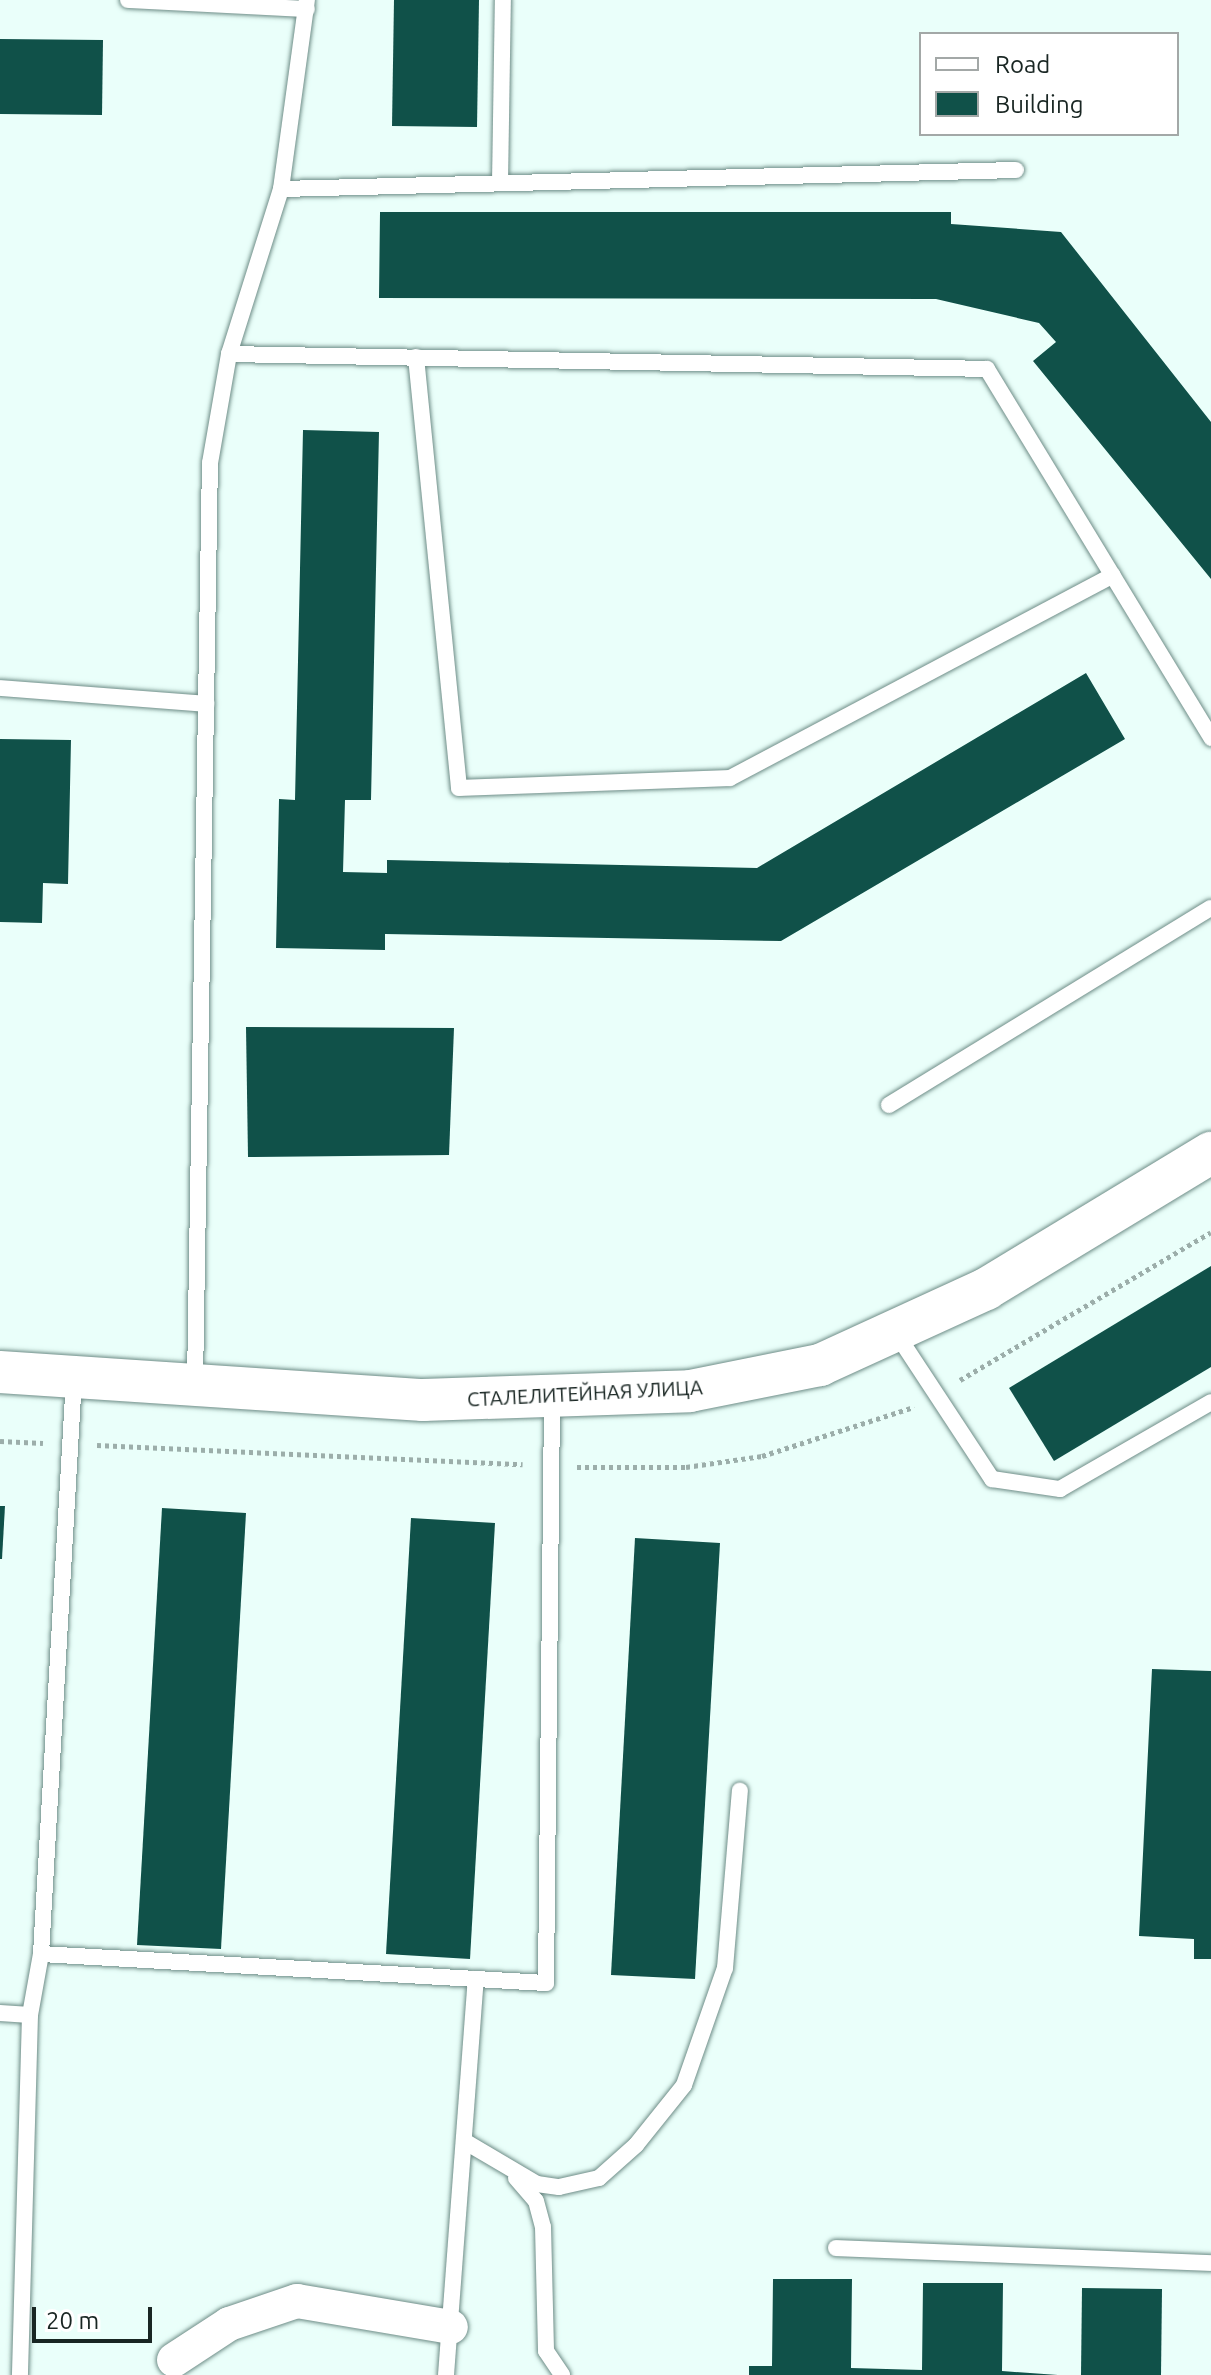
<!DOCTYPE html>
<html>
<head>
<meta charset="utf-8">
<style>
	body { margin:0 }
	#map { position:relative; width:1211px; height:2375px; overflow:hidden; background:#eafffa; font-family:Ubuntu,sans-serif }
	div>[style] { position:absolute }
	.building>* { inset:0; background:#105149 }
	.path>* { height:5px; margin-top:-2.5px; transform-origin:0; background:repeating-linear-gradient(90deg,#9caeaa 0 4px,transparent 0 8px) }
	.roads { filter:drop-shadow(0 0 2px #6e8d87) drop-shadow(0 0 2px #6e8d87) }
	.service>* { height:16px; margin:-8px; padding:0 8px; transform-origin:8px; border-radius:8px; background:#fff }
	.minor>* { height:34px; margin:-17px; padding:0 17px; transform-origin:17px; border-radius:17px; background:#fff }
	.tertiary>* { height:42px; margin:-21px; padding:0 21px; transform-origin:21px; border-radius:21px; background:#fff }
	span { translate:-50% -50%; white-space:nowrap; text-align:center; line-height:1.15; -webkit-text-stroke:8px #fff; paint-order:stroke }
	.street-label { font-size:20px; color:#192623 }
	.legend { position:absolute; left:919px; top:32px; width:260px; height:104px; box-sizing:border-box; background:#fff; border:2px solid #a3a8a7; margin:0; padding:10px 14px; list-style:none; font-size:24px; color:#192623 }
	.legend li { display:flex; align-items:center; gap:16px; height:40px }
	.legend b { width:40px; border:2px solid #a3a8a7 }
	.scale { position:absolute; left:32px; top:2307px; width:120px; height:36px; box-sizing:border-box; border:4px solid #192623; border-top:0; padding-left:10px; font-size:24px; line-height:28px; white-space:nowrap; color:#192623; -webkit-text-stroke:6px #fff; paint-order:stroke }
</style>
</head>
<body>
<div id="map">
	<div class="building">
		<div style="clip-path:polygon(394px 0,479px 0,477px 127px,392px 126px)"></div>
		<div style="clip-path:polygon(0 39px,103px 40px,102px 115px,0 114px)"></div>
		<div style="clip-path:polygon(380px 212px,951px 212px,951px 224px,1061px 232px,1211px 422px,1211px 579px,1033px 361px,1056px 342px,1039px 323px,936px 299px,379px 298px)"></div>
		<div style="clip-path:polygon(303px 430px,379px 432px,371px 800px,345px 800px,343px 872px,387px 873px,387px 860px,757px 868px,1086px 673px,1125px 739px,781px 941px,385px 934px,385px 950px,276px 948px,279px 799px,295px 800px)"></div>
		<div style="clip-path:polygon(0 739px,71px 740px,68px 884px,43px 883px,42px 923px,0 922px)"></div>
		<div style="clip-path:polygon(246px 1027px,454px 1028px,449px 1155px,248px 1157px)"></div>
		<div style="clip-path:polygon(1211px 1266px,1211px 1367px,1054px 1461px,1009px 1388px)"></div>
		<div style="clip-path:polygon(0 1506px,5px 1506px,2px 1559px,0 1559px)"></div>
		<div style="clip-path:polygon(162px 1508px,246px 1513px,221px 1949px,137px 1945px)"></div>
		<div style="clip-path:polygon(411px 1518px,495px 1523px,470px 1959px,386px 1954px)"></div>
		<div style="clip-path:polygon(635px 1538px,720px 1543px,695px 1979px,611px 1975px)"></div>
		<div style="clip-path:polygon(1152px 1669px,1211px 1671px,1211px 1959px,1194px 1959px,1194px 1939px,1139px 1936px)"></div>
		<div style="clip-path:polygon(773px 2279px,852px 2279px,851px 2368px,922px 2370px,923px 2283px,1003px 2283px,1002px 2371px,1058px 2375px,749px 2375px,749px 2366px,772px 2366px)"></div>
		<div style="clip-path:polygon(1082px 2288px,1162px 2289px,1161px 2375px,1081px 2375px)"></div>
	</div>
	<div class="path">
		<div style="left:960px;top:1380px;width:291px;rotate:-30.5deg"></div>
		<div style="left:0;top:1441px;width:43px;rotate:2.7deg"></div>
		<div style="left:97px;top:1445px;width:426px;rotate:2.6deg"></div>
		<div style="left:577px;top:1467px;width:109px"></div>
		<div style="left:686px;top:1467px;width:77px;rotate:-8.2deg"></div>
		<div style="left:762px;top:1456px;width:160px;rotate:-17.9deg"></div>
	</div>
	<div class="roads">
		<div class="service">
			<div style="left:128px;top:0;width:179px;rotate:2.9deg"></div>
			<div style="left:500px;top:183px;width:183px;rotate:-89.1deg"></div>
			<div style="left:281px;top:189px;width:735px;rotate:-1.48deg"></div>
			<div style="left:229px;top:354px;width:758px;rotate:1.13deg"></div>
			<div style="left:987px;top:369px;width:432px;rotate:58.7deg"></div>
			<div style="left:416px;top:357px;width:433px;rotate:84.3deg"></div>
			<div style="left:459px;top:788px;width:271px;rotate:-2.1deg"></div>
			<div style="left:730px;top:778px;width:433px;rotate:-27.9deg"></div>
			<div style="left:0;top:688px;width:207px;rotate:4.4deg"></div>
			<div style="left:889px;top:1105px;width:377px;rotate:-31.5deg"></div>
			<div style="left:896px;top:1333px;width:175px;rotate:56.7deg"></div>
			<div style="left:992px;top:1479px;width:69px;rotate:8.4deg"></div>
			<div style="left:1060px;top:1489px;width:174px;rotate:-29.9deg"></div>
			<div style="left:195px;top:1383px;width:920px;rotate:-89.07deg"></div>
			<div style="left:210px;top:463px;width:111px;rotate:-80.1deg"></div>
			<div style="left:229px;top:354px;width:173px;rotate:-72.5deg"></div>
			<div style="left:281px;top:189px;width:191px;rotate:-82.2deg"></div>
			<div style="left:41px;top:1954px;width:506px;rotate:3.29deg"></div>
			<div style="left:546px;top:1983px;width:585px;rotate:-89.41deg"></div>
			<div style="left:0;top:2013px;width:30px;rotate:4deg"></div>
			<div style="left:30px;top:2015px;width:360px;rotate:91.6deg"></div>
			<div style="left:30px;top:2015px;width:62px;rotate:-79.8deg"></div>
			<div style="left:41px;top:1954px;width:577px;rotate:-86.72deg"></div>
			<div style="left:464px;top:2141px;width:85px;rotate:30.5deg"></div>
			<div style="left:537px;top:2184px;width:22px;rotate:8deg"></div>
			<div style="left:559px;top:2187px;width:41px;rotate:-12.7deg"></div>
			<div style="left:599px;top:2178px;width:50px;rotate:-41.7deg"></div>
			<div style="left:636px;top:2145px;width:77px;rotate:-51.3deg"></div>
			<div style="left:684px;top:2085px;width:124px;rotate:-70.7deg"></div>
			<div style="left:725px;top:1968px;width:178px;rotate:-85.2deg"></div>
			<div style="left:516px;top:2178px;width:30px;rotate:49deg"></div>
			<div style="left:536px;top:2201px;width:27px;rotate:75deg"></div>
			<div style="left:543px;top:2227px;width:124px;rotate:88.6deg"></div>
			<div style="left:546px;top:2351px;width:29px;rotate:56deg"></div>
			<div style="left:836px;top:2248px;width:375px;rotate:2.3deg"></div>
			<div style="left:446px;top:2375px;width:397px;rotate:-85.7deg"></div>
		</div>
		<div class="minor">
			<div style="left:174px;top:2360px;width:66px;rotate:-33.2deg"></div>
			<div style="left:229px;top:2324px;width:72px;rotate:-18.7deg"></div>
			<div style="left:297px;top:2301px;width:156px;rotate:9.6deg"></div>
		</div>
		<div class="tertiary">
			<div style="left:0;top:1372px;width:424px;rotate:3.8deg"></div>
			<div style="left:423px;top:1400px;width:267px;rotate:-1.9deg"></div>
			<div style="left:690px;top:1391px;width:133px;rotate:-11.3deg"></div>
			<div style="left:820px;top:1365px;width:183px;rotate:-24.6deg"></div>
			<div style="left:986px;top:1289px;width:263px;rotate:-31.2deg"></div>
		</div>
	</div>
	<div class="street-label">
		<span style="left:585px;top:1393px;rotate:-3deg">СТАЛЕЛИТЕЙНАЯ УЛИЦА</span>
	</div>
	<ul class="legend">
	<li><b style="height:10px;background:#fff"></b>Road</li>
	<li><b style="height:22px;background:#105149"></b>Building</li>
	</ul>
	<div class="scale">20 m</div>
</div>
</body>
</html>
